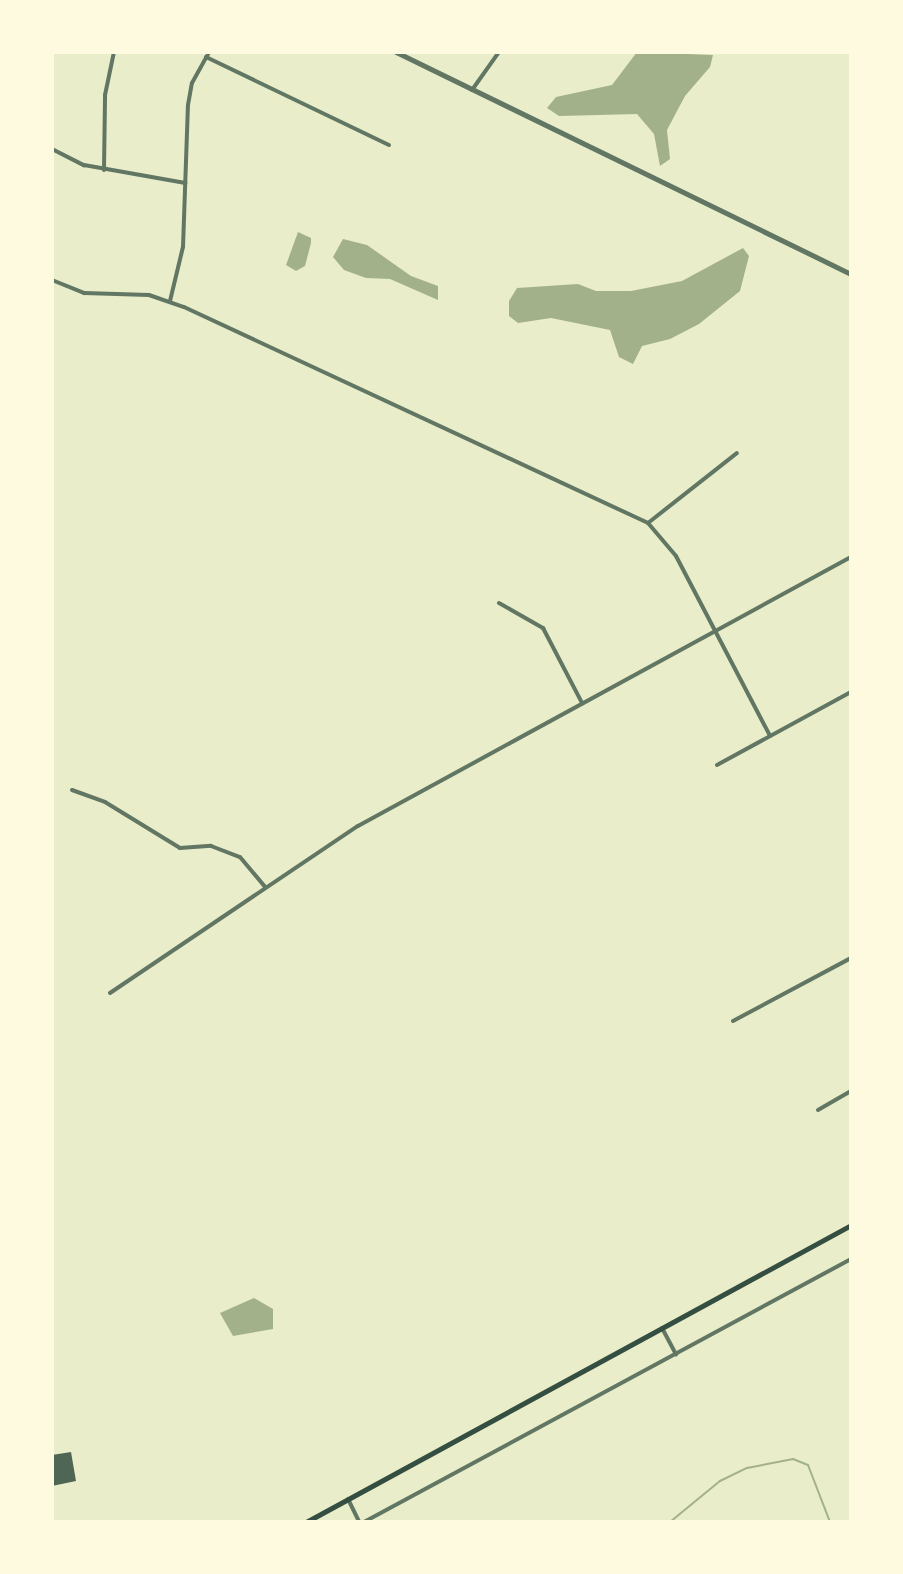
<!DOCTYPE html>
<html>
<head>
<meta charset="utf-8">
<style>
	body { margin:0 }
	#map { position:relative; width:903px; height:1574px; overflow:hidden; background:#e9edc9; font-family:"Public Sans",sans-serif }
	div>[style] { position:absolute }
	.water>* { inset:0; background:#a3b18a }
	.stream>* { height:2px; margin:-1px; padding:0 1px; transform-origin:1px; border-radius:1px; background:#a3b18a }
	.building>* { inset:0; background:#4f6655 }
	.minor>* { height:4px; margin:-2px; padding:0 2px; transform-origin:2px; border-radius:2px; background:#617663 }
	.tertiary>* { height:5px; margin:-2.5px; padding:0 2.5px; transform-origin:2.5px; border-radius:2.5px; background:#617663 }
	.secondary>* { height:5px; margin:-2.5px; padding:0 2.5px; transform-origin:2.5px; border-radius:2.5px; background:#344e41 }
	span { translate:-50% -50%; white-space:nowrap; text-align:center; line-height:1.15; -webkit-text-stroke:6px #fefae0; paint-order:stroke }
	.frame { position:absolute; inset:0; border:54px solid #fefae0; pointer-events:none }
</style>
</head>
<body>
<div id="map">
	<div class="water">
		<div style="clip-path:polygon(637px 52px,713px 55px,710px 67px,685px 96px,667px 130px,670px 159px,660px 166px,654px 134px,637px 114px,559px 116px,547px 108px,556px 97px,612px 85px)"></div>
		<div style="clip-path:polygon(298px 232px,311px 238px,311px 243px,305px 266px,296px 271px,286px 265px)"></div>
		<div style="clip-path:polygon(343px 239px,367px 245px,411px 276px,438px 286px,438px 300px,390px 279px,366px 278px,344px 270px,333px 257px)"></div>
		<div style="clip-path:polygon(743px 248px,749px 256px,740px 291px,699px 324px,670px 339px,642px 346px,633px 364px,619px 357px,610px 330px,551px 318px,518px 323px,509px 316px,509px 301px,517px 288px,578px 284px,596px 291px,631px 291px,682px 281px)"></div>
		<div style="clip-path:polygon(254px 1298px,273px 1309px,273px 1329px,233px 1336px,220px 1313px)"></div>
	</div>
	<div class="stream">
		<div style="left:670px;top:1522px;width:65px;rotate:-39.4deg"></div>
		<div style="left:720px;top:1481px;width:30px;rotate:-26deg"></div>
		<div style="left:747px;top:1468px;width:47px;rotate:-11.1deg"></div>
		<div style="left:793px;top:1459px;width:16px;rotate:22deg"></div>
		<div style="left:808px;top:1465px;width:61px;rotate:68.9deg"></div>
	</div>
	<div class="building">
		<div style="clip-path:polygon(71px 1452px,76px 1481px,52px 1486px,52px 1455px)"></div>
	</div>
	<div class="minor">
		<div style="left:206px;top:57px;width:203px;rotate:25.7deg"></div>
		<div style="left:472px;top:90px;width:47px;rotate:-54.6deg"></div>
		<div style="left:52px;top:149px;width:36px;rotate:27deg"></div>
		<div style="left:84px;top:165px;width:103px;rotate:10.1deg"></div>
		<div style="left:104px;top:170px;width:75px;rotate:-89.2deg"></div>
		<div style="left:105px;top:95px;width:44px;rotate:-78.2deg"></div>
		<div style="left:52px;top:280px;width:35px;rotate:22deg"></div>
		<div style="left:84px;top:293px;width:65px;rotate:1.8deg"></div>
		<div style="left:149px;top:295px;width:37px;rotate:19deg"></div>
		<div style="left:184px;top:307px;width:512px;rotate:24.96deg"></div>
		<div style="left:648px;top:523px;width:43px;rotate:49.7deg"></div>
		<div style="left:676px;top:556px;width:203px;rotate:62.4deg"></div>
		<div style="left:170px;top:301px;width:56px;rotate:-76.5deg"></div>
		<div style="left:183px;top:247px;width:142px;rotate:-88deg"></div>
		<div style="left:188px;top:105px;width:22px;rotate:-80deg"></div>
		<div style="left:192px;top:83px;width:35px;rotate:-61deg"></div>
		<div style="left:648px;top:523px;width:113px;rotate:-38.2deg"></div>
		<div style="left:499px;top:603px;width:51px;rotate:29.6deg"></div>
		<div style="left:543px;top:628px;width:85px;rotate:62.5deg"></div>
		<div style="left:717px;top:765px;width:153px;rotate:-28.6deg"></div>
		<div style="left:72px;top:790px;width:35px;rotate:20deg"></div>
		<div style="left:105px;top:802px;width:88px;rotate:31.5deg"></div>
		<div style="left:180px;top:848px;width:31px;rotate:-4deg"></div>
		<div style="left:211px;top:846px;width:31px;rotate:21deg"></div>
		<div style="left:240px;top:857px;width:39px;rotate:50deg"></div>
		<div style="left:110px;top:993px;width:299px;rotate:-34deg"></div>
		<div style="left:358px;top:826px;width:562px;rotate:-28.62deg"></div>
		<div style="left:733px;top:1021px;width:134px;rotate:-28.1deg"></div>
		<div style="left:818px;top:1110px;width:38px;rotate:-30deg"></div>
		<div style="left:662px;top:1328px;width:30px;rotate:62deg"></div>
		<div style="left:348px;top:1499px;width:25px;rotate:64deg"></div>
		<div style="left:364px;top:1522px;width:553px;rotate:-28.37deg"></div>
	</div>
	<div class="tertiary">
		<div style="left:396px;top:52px;width:506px;rotate:26.01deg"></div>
	</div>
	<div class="secondary">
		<div style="left:306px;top:1522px;width:621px;rotate:-28.59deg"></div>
	</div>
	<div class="frame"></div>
</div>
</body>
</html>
